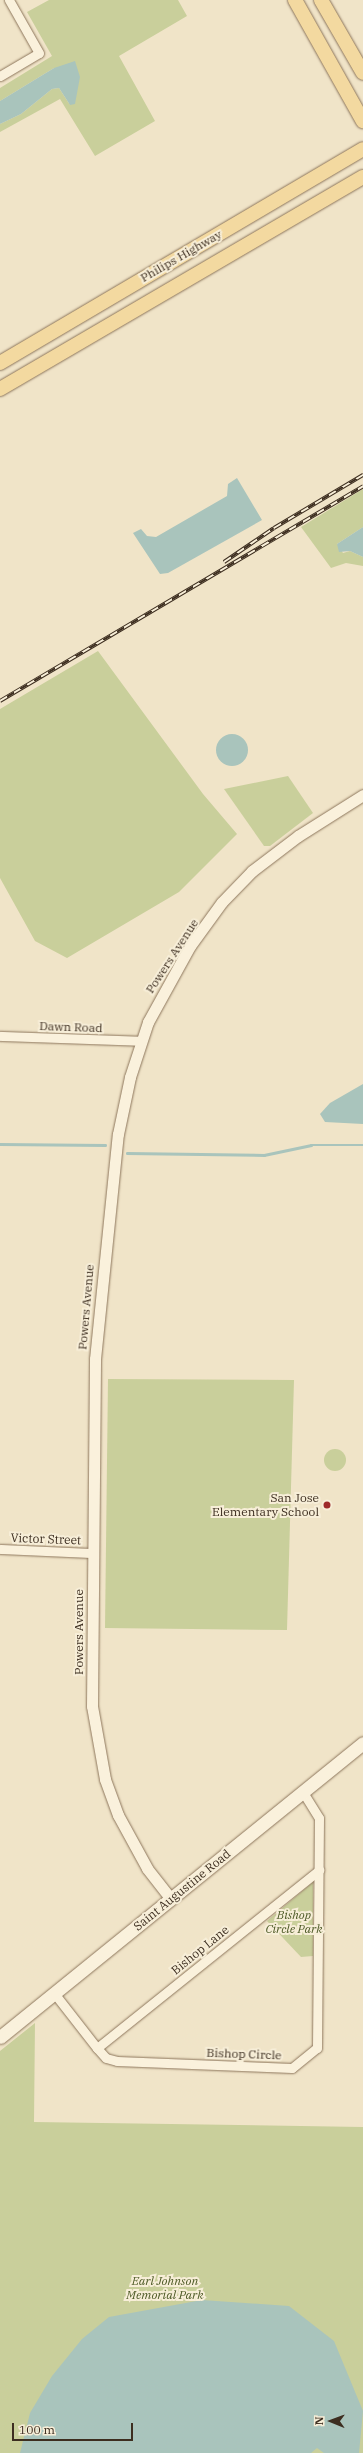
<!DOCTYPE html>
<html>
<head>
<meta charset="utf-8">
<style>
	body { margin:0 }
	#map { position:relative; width:363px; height:2453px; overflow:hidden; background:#f0e4c8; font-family:"IBM Plex Serif",serif }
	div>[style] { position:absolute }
	.green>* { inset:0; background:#c9cf9b }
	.round { border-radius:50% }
	.water>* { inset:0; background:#a9c4bc }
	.stream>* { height:2.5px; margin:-1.25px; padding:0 1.25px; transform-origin:1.25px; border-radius:1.25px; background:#a9c4bc }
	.roads { filter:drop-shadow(0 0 1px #8d765c) drop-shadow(0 0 1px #8d765c) }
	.minor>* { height:9px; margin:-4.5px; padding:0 4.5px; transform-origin:4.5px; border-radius:4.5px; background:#faf1dc }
	.tertiary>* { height:11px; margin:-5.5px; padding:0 5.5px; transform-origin:5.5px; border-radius:5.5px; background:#faf1dc }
	.secondary>* { height:13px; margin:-6.5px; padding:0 6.5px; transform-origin:6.5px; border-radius:6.5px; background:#faf1dc }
	.primary>* { height:14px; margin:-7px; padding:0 7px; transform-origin:7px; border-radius:7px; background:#f3d9a0 }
	.rail>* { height:4px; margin-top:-2px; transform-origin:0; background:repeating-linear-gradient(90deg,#f7eed8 0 8px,#3d2e20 0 16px); box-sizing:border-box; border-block:1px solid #3d2e20 }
	.dots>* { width:11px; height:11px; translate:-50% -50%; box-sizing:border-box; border:2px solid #f7eed8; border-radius:50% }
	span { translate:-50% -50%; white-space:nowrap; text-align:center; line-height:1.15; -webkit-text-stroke:4px #f7eed8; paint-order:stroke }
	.street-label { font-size:12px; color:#3d2e20 }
	.poi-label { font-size:12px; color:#3d2e20 }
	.right { translate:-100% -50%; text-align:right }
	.park-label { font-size:12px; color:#4d5a26; font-style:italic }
	.north { position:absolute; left:311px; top:2401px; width:40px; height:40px; -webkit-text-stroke:3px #f7eed8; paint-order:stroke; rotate:271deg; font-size:11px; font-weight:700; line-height:16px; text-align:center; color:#3d2e20 }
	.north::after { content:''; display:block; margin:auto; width:14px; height:18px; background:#3d2e20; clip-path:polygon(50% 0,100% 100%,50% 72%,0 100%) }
	.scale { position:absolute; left:12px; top:2423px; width:121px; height:18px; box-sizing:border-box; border:2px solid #3d2e20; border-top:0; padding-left:5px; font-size:12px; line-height:14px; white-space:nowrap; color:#3d2e20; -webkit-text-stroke:3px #f7eed8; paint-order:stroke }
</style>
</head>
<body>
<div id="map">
	<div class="green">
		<div style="clip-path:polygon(49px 0,178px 0,187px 16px,119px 56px,155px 121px,95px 156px,60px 99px,0 132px,0 124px,21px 114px,52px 89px,59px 88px,70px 105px,54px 68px,0 101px,0 88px,52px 56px,27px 12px)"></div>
		<div style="clip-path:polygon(363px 489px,363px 527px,337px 544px,343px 553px,350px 551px,363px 557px,363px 566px,346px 563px,331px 568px,301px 527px)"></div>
		<div style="clip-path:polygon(98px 651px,203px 794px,237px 834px,179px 892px,67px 958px,35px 941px,0 878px,0 709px)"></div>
		<div style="clip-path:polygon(288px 776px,313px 813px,270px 846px,264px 846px,224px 789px)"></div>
		<div style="clip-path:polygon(108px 1379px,294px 1380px,287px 1630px,105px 1628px)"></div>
		<div class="round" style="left:324px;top:1449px;width:22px;height:22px"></div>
		<div style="clip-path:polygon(313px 1882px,313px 1956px,301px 1957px,267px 1921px)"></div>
		<div style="clip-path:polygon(35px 2023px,34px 2122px,363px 2127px,363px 2453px,0 2453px,0 2051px)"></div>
	</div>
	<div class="water">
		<div style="clip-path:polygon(75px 61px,80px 77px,75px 104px,70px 105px,59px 88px,52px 89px,21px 114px,0 124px,0 101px,54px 68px)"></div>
		<div style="clip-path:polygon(237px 478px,262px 520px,168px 573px,160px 574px,133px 533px,141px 529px,147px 536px,156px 537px,227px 496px,228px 484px)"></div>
		<div style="clip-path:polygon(363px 527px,363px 557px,350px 551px,339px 552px,337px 544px)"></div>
		<div class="round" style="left:216px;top:734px;width:32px;height:32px"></div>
		<div style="clip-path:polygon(363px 1084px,363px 1124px,325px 1122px,320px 1114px,330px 1103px)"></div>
		<div style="clip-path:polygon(202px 2300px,289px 2306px,334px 2341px,363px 2411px,359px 2453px,324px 2453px,317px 2448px,311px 2453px,20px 2453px,30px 2413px,52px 2376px,82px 2339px,109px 2317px)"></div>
	</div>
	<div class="stream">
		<div style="left:0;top:1144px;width:105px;rotate:0.5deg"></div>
		<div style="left:127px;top:1153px;width:137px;rotate:0.8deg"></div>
		<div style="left:264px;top:1155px;width:48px;rotate:-12deg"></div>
		<div style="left:311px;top:1145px;width:52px"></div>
	</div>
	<div class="roads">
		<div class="minor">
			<div style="left:0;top:76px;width:45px;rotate:-30.5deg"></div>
			<div style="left:39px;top:53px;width:61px;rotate:-119.5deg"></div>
			<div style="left:0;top:1036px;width:142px;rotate:2deg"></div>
			<div style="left:0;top:1549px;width:92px;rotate:2.5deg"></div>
			<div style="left:54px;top:1993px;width:70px;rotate:52deg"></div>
			<div style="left:97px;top:2048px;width:13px;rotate:48deg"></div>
			<div style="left:106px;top:2058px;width:11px;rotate:15deg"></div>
			<div style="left:117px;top:2061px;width:175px;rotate:2.3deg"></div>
			<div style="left:292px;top:2068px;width:32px;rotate:-39deg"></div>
			<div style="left:317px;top:2048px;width:230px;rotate:-89.5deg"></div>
			<div style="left:319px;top:1818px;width:31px;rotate:-122deg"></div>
			<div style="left:97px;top:2048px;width:285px;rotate:-38.7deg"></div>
		</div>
		<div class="tertiary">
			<div style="left:171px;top:1899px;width:39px;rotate:-128deg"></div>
			<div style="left:147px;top:1868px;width:60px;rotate:-118.7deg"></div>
			<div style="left:118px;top:1815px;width:38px;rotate:-110deg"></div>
			<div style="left:105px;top:1779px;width:74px;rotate:-100.1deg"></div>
			<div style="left:92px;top:1706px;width:347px;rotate:-89.5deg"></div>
			<div style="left:95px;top:1359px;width:226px;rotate:-84.2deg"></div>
			<div style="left:118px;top:1134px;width:58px;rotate:-78.1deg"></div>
			<div style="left:130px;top:1077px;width:58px;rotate:-71.9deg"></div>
			<div style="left:148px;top:1022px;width:87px;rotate:-61.1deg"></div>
			<div style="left:190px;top:946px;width:54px;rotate:-54deg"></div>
			<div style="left:222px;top:902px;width:43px;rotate:-45.9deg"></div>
			<div style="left:252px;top:871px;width:58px;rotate:-37.3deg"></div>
			<div style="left:298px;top:836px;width:77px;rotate:-32.2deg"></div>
		</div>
		<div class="secondary">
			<div style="left:0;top:2037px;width:467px;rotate:-39deg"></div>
		</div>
		<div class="primary">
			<div style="left:295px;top:0;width:139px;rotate:60.7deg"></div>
			<div style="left:321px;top:0;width:84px;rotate:60.1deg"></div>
			<div style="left:0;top:363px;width:421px;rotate:-30.5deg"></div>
			<div style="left:0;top:389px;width:420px;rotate:-30.3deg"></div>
		</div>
	</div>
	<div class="rail">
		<div style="left:224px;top:562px;width:60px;rotate:-34.2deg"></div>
		<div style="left:274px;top:528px;width:104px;rotate:-30.8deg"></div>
		<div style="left:0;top:701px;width:422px;rotate:-30.6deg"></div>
	</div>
	<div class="dots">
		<div style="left:327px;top:1505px;background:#9e2a2b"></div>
	</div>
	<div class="street-label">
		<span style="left:181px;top:256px;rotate:-30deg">Philips Highway</span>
		<span style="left:172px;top:956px;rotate:-57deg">Powers Avenue</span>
		<span style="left:71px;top:1027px;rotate:2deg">Dawn Road</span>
		<span style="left:86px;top:1307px;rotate:-85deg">Powers Avenue</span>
		<span style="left:46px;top:1539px;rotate:2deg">Victor Street</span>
		<span style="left:79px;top:1632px;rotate:-90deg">Powers Avenue</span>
		<span style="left:182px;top:1890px;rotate:-39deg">Saint Augustine Road</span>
		<span style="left:200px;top:1950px;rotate:-39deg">Bishop Lane</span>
		<span style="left:244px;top:2054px;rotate:2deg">Bishop Circle</span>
	</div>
	<div class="poi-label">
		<span class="right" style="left:319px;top:1505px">San Jose<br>Elementary School</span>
	</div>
	<div class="park-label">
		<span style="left:294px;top:1922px">Bishop<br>Circle Park</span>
		<span style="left:165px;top:2288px">Earl Johnson<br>Memorial Park</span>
	</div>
	<div class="north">N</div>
	<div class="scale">100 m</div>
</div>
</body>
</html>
